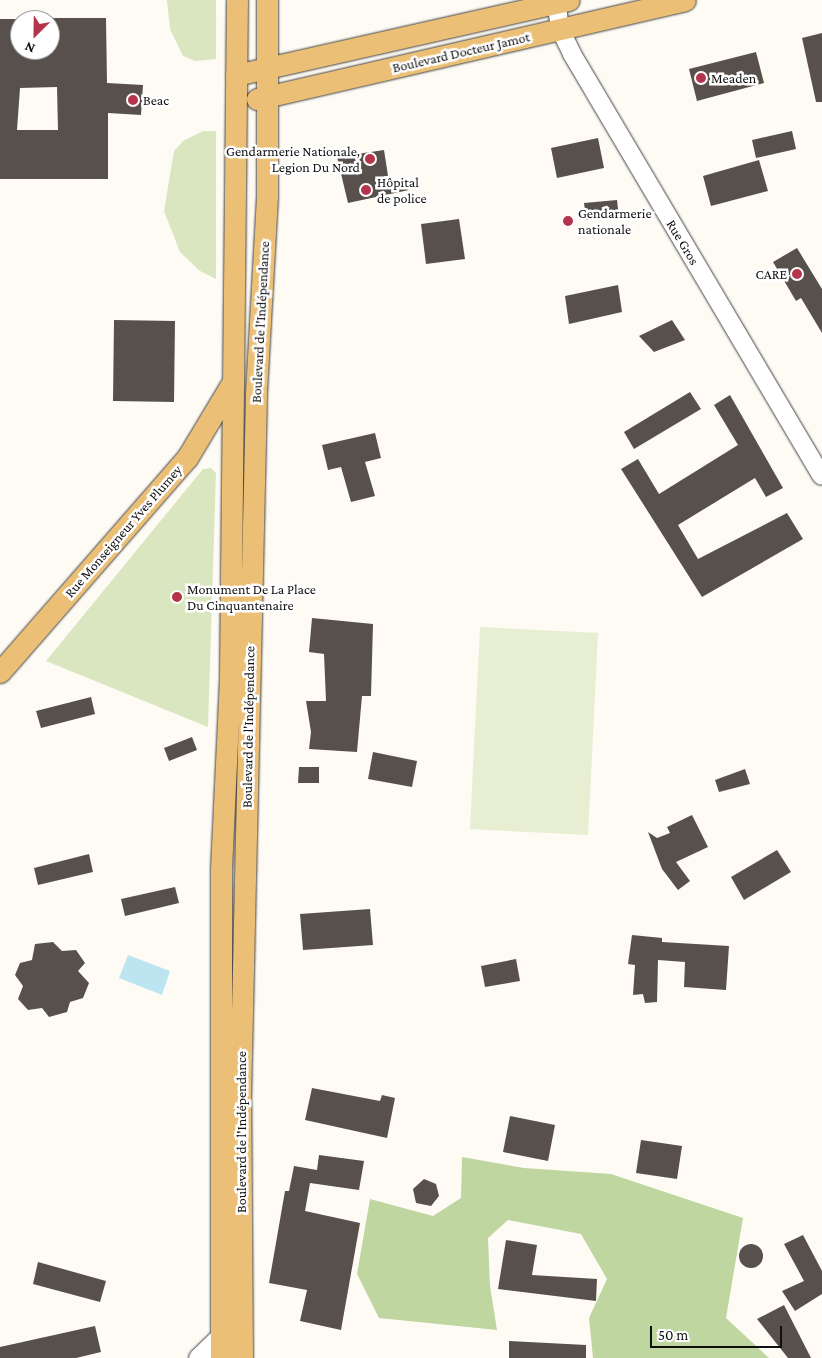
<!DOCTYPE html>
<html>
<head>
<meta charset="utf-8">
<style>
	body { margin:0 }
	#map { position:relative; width:822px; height:1358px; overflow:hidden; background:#fefbf4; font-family:"Crimson Pro",serif }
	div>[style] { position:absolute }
	.green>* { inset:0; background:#d9e6c0 }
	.forest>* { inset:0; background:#c0d6a1 }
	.pitch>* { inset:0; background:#e8eed1 }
	.water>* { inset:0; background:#bde5f1 }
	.building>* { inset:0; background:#58504d }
	.round { border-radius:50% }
	.roads { filter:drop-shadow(0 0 1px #434343) drop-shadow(0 0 1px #434343) }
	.minor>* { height:18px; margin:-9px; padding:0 9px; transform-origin:9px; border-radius:9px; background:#fff }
	.major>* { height:21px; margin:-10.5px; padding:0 10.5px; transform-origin:10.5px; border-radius:10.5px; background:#ecbf76 }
	.dots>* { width:14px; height:14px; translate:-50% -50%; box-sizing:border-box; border:2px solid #fff; border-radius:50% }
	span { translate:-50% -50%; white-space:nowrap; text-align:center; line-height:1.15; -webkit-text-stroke:5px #fff; paint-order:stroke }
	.street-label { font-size:14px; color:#101010 }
	.poi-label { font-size:14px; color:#101010 }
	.left { translate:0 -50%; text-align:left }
	.right { translate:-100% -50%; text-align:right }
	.north { position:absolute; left:10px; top:10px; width:50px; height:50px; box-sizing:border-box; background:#fff; border:1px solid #9f9f9f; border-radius:50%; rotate:203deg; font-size:14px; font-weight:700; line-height:20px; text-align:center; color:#101010 }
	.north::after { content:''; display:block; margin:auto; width:18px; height:22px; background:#b4344c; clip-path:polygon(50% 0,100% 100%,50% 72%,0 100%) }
	.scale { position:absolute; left:650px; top:1326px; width:132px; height:22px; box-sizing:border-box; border:2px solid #101010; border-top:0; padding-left:6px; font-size:15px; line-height:18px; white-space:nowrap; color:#101010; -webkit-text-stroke:4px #fff; paint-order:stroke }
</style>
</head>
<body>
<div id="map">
	<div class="green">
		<div style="clip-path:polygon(167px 0,216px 0,216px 59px,195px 61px,183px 56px,170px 29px)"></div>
		<div style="clip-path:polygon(203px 131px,216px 131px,216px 279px,200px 271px,180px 252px,164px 211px,174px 151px,183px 141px)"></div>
		<div style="clip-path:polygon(211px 468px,216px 473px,208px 727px,46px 661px,203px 469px)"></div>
	</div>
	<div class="forest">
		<div style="clip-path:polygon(462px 1157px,524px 1168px,611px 1174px,743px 1218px,726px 1318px,769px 1358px,593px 1358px,589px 1318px,607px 1279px,581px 1234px,508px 1220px,488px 1238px,490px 1286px,497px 1330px,379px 1318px,357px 1274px,370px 1199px,433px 1216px,461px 1198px)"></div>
	</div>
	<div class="pitch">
		<div style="clip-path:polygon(480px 627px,598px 633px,588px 835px,470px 829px)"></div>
	</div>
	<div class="water">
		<div style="clip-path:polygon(128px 955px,170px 971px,162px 995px,119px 978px)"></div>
	</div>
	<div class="building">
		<div style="clip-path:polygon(evenodd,50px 18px,106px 18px,107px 83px,143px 85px,141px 115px,108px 113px,108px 179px,0 179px,0 19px,20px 19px,20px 50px,50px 50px,50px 18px,57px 87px,58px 130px,17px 130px,20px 88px,57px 87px)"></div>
		<div style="clip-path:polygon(822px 33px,822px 102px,816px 102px,802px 38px)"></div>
		<div style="clip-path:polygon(756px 52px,764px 83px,697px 101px,689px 69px)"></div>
		<div style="clip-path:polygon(792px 131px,796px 149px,756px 158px,752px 140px)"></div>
		<div style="clip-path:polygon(598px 138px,604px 168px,557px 178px,551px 148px)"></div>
		<div style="clip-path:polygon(384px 150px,389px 182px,409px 190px,348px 203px,337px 157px)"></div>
		<div style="clip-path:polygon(759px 160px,768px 191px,711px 206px,703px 176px)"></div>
		<div style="clip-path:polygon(617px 200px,619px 217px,586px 220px,584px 203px)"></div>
		<div style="clip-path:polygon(459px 219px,465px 259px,426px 264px,421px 224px)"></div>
		<div style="clip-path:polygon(797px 248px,822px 289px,822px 333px,801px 298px,796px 301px,773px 262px)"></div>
		<div style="clip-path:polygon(618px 285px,622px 312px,569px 324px,565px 296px)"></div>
		<div style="clip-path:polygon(114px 320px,175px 321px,174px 402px,113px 401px)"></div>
		<div style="clip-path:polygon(672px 320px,685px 340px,654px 352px,639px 336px)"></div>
		<div style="clip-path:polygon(690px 392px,701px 409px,634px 449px,624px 432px)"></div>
		<div style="clip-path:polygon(730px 395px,783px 488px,766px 497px,755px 478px,678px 525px,698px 559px,787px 513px,803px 539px,702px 597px,621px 469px,638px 459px,659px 494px,738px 445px,714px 405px)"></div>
		<div style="clip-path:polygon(375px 433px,381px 458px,365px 462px,375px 496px,351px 502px,341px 467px,328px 470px,322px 445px)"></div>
		<div style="clip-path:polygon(312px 618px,373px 624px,371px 696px,362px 696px,357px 752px,309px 749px,311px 732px,306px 701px,326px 701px,324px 654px,309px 652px)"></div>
		<div style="clip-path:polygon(91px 697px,95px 714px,41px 728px,36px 711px)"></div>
		<div style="clip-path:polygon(192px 737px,197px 750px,169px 761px,164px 748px)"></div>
		<div style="clip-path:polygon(373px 752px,417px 761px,412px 787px,368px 779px)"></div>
		<div style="clip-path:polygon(299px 767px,319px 767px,319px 783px,298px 783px)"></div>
		<div style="clip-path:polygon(745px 769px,750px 784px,719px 792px,715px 780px)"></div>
		<div style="clip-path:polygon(692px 815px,708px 847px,676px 862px,690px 881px,678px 890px,662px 869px,648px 832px,657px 838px,670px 833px,667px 827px)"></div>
		<div style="clip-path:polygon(777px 850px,791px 872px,744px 900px,731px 877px)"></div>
		<div style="clip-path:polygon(89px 854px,93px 872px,38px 885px,34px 868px)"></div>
		<div style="clip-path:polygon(175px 887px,179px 903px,125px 916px,121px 899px)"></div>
		<div style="clip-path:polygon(370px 909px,373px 945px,303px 950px,300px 914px)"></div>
		<div style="clip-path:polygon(632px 935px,662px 938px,662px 942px,729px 946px,726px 990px,684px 987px,685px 962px,658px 960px,657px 1002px,645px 1003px,643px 994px,633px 995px,635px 965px,628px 964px)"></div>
		<div style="clip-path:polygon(53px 942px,62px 951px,76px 950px,85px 963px,78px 971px,89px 983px,83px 998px,70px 1002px,67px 1012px,49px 1017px,42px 1008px,28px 1010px,18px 999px,23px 986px,15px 975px,20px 963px,32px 960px,35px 944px)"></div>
		<div style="clip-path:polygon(516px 959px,520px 981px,485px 987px,481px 966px)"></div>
		<div style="clip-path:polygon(312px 1088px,380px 1101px,382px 1095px,395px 1098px,387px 1138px,305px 1120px)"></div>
		<div style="clip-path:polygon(510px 1116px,555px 1125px,548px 1161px,503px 1152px)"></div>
		<div style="clip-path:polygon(641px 1140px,682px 1146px,677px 1179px,636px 1173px)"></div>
		<div style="clip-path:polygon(319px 1155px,364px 1161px,359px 1190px,310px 1183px,305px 1211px,360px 1223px,341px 1330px,300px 1321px,307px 1290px,269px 1283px,285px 1191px,289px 1191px,294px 1166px,317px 1170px)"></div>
		<div style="clip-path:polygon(424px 1179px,436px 1184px,439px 1196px,431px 1206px,416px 1203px,413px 1189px)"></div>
		<div style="clip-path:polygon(803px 1235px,822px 1271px,822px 1294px,795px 1311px,782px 1291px,804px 1281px,784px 1244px)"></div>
		<div style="clip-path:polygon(506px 1240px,537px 1245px,532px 1275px,597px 1279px,596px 1301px,498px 1289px)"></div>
		<div class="round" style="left:739px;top:1244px;width:24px;height:24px"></div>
		<div style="clip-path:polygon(38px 1262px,106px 1281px,100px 1302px,33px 1284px)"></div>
		<div style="clip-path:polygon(784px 1305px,811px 1358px,788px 1358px,757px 1319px)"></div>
		<div style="clip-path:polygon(95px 1326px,101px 1352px,76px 1358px,0 1358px,0 1347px)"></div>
		<div style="clip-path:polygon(509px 1341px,586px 1345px,586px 1358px,509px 1358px)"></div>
	</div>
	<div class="roads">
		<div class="minor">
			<div style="left:556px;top:0;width:29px;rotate:82deg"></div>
			<div style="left:560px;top:29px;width:28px;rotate:64deg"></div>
			<div style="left:572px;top:54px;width:490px;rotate:59.4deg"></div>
			<div style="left:198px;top:1358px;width:30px;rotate:-44deg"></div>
		</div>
		<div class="major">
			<div style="left:236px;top:75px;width:341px;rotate:-12.7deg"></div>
			<div style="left:257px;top:99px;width:439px;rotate:-13deg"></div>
			<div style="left:0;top:672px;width:284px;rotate:-48.9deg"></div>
			<div style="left:187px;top:458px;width:87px;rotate:-59deg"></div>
			<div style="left:221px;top:1358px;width:489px;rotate:-90deg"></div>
			<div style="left:221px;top:869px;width:192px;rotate:-87.3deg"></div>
			<div style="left:230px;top:677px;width:677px;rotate:-89.41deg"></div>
			<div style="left:242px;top:1358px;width:258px;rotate:-90.4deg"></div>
			<div style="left:240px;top:1100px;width:707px;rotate:-88.7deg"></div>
			<div style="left:256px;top:393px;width:198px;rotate:-86.8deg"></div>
			<div style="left:267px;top:195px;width:195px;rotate:-90deg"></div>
		</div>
	</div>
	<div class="dots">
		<div style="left:701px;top:78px;background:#b4344c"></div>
		<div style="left:133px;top:100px;background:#b4344c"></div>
		<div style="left:370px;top:159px;background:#b4344c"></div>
		<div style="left:366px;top:190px;background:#b4344c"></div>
		<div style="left:568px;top:221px;background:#b4344c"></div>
		<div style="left:797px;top:274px;background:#b4344c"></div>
		<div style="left:177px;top:597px;background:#b4344c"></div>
	</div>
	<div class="street-label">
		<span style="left:461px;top:52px;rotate:-13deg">Boulevard Docteur Jamot</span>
		<span style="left:683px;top:242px;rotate:59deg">Rue Gros</span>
		<span style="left:260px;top:322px;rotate:-87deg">Boulevard de l'Indépendance</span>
		<span style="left:123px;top:531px;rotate:-49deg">Rue Monseigneur Yves Plumey</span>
		<span style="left:248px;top:727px;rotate:-89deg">Boulevard de l'Indépendance</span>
		<span style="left:241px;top:1132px;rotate:-90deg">Boulevard de l'Indépendance</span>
	</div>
	<div class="poi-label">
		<span class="left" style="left:711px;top:78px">Meaden</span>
		<span class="left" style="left:143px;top:100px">Beac</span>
		<span class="right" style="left:360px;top:159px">Gendarmerie Nationale,<br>Legion Du Nord</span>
		<span class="left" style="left:377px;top:190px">Hôpital<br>de police</span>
		<span class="left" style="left:578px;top:221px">Gendarmerie<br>nationale</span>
		<span class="right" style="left:787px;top:274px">CARE</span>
		<span class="left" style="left:187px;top:597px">Monument De La Place<br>Du Cinquantenaire</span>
	</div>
	<div class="north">N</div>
	<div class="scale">50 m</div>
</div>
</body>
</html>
